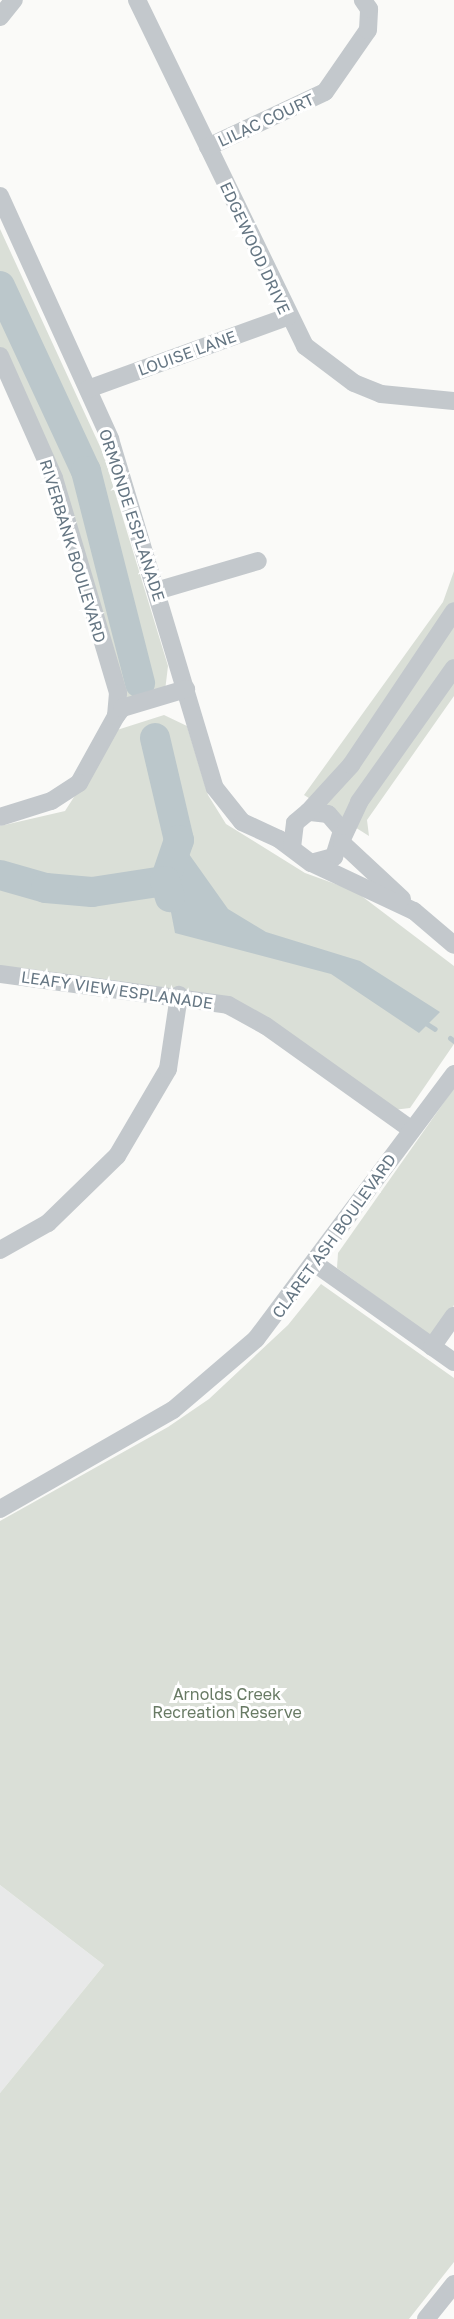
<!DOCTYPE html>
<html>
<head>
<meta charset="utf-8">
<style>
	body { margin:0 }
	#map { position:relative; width:454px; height:2319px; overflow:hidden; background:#fafaf8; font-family:"Golos Text",sans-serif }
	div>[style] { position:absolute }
	.built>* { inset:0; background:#e8e9e9 }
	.green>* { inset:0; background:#dadfd7 }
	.water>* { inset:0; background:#bbc7cb }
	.stream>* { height:5px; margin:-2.5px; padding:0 2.5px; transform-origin:2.5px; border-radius:2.5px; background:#bbc7cb }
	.river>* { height:30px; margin:-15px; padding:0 15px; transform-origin:15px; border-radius:15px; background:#bbc7cb }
	.street>* { height:18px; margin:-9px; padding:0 9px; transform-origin:9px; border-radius:9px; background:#c3c8cc }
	span { translate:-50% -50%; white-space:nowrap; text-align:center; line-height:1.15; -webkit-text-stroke:6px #fff; paint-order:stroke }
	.street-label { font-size:16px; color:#657683 }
	.park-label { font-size:16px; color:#687a64 }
</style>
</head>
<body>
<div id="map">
	<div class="built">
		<div style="clip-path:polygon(0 1885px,104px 1965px,0 2093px)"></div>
	</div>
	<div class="green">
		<div style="clip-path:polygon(0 229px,103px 453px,168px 666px,165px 691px,125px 705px,46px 473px,0 374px)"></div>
		<div style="clip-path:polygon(454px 571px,454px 696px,367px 820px,369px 836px,304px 795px,443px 602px)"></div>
		<div style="clip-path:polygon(164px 715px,187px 726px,208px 795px,226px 824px,305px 873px,355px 891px,454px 966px,454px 1044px,410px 1108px,393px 1110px,250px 1009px,0 970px,0 826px,65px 811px,117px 730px)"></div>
		<div style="clip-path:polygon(454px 1088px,454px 1305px,432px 1337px,337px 1268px,338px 1253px)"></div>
		<div style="clip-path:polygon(321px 1284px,454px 1378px,454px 2262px,409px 2319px,0 2319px,0 2093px,104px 1965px,0 1885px,0 1521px,168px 1427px,209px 1399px,288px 1325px)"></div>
	</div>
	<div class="water">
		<div style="clip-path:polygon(179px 840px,228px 909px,266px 932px,360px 961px,440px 1012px,419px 1033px,331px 974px,175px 933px,165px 881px)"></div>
	</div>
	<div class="stream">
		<div style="left:427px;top:1024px;width:9px;rotate:32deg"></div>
		<div style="left:450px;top:1038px;width:5px;rotate:37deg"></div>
	</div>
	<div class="river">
		<div style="left:0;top:286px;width:204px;rotate:65.1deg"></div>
		<div style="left:86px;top:471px;width:219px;rotate:75.7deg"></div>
		<div style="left:155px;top:738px;width:105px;rotate:76.8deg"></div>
		<div style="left:179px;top:840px;width:43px;rotate:108.9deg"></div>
		<div style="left:0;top:875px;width:48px;rotate:15.8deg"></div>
		<div style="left:46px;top:888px;width:46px;rotate:5deg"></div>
		<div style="left:92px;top:892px;width:74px;rotate:-8.6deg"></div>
		<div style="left:165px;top:881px;width:17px;rotate:73deg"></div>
	</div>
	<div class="street">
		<div style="left:137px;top:0;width:385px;rotate:64.1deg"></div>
		<div style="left:305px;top:346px;width:61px;rotate:37.1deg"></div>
		<div style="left:354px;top:383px;width:29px;rotate:22deg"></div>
		<div style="left:381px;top:394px;width:73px;rotate:5.5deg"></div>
		<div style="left:0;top:17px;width:22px;rotate:-51deg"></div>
		<div style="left:208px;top:147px;width:129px;rotate:-25.2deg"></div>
		<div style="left:325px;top:92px;width:75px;rotate:-55.3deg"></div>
		<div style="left:368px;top:30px;width:21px;rotate:-87deg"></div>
		<div style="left:369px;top:9px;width:11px;rotate:-124deg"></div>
		<div style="left:0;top:196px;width:267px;rotate:65.6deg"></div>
		<div style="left:110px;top:439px;width:364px;rotate:73.3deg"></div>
		<div style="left:215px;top:788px;width:43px;rotate:51.5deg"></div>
		<div style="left:242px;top:822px;width:41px;rotate:24.7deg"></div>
		<div style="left:279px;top:839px;width:40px;rotate:37deg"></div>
		<div style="left:311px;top:863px;width:24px;rotate:-15deg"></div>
		<div style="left:334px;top:857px;width:28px;rotate:-73deg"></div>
		<div style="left:342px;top:830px;width:21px;rotate:-131deg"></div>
		<div style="left:328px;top:814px;width:20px;rotate:-174deg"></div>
		<div style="left:308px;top:812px;width:17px;rotate:140deg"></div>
		<div style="left:295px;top:823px;width:24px;rotate:97deg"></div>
		<div style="left:0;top:356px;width:133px;rotate:66.1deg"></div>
		<div style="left:54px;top:478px;width:224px;rotate:73.4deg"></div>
		<div style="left:118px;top:693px;width:23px;rotate:95deg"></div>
		<div style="left:116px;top:716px;width:77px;rotate:118.9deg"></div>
		<div style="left:79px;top:783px;width:33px;rotate:147deg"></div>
		<div style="left:51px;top:801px;width:53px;rotate:162.6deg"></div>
		<div style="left:88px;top:389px;width:212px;rotate:-19.9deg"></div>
		<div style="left:156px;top:591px;width:106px;rotate:-16.4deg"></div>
		<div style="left:116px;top:716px;width:10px;rotate:-53deg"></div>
		<div style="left:122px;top:708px;width:67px;rotate:-16.5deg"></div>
		<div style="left:308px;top:812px;width:64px;rotate:-47.5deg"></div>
		<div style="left:351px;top:765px;width:185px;rotate:-56.2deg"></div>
		<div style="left:343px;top:837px;width:38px;rotate:-65deg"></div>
		<div style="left:359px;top:802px;width:164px;rotate:-54.7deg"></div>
		<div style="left:342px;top:843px;width:82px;rotate:43deg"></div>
		<div style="left:314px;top:864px;width:110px;rotate:25.2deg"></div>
		<div style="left:414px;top:911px;width:52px;rotate:40.4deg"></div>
		<div style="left:0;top:974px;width:230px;rotate:7.7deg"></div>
		<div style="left:228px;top:1005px;width:43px;rotate:28.9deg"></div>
		<div style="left:266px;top:1026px;width:179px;rotate:35.5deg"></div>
		<div style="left:0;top:1250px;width:55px;rotate:-29.4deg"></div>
		<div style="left:48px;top:1223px;width:96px;rotate:-44.2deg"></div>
		<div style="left:117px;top:1156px;width:101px;rotate:-59.6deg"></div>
		<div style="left:168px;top:1069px;width:75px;rotate:-81.5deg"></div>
		<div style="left:317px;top:1265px;width:168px;rotate:35.3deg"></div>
		<div style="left:432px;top:1347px;width:38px;rotate:-55deg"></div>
		<div style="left:0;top:1509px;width:199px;rotate:-29.8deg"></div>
		<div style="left:173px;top:1410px;width:109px;rotate:-40.5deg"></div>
		<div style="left:256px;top:1339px;width:331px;rotate:-53.2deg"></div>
		<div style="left:426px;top:2319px;width:45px;rotate:-51.3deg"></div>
	</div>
	<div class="street-label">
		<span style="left:266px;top:120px;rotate:-25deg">LILAC COURT</span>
		<span style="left:255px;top:248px;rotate:65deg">EDGEWOOD DRIVE</span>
		<span style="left:187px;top:353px;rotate:-20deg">LOUISE LANE</span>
		<span style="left:132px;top:515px;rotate:72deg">ORMONDE ESPLANADE</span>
		<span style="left:73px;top:551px;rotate:73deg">RIVERBANK BOULEVARD</span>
		<span style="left:117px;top:990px;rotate:8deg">LEAFY VIEW ESPLANADE</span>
		<span style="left:334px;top:1236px;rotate:-54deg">CLARET ASH BOULEVARD</span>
	</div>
	<div class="park-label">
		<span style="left:227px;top:1703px">Arnolds Creek<br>Recreation Reserve</span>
	</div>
</div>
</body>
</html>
